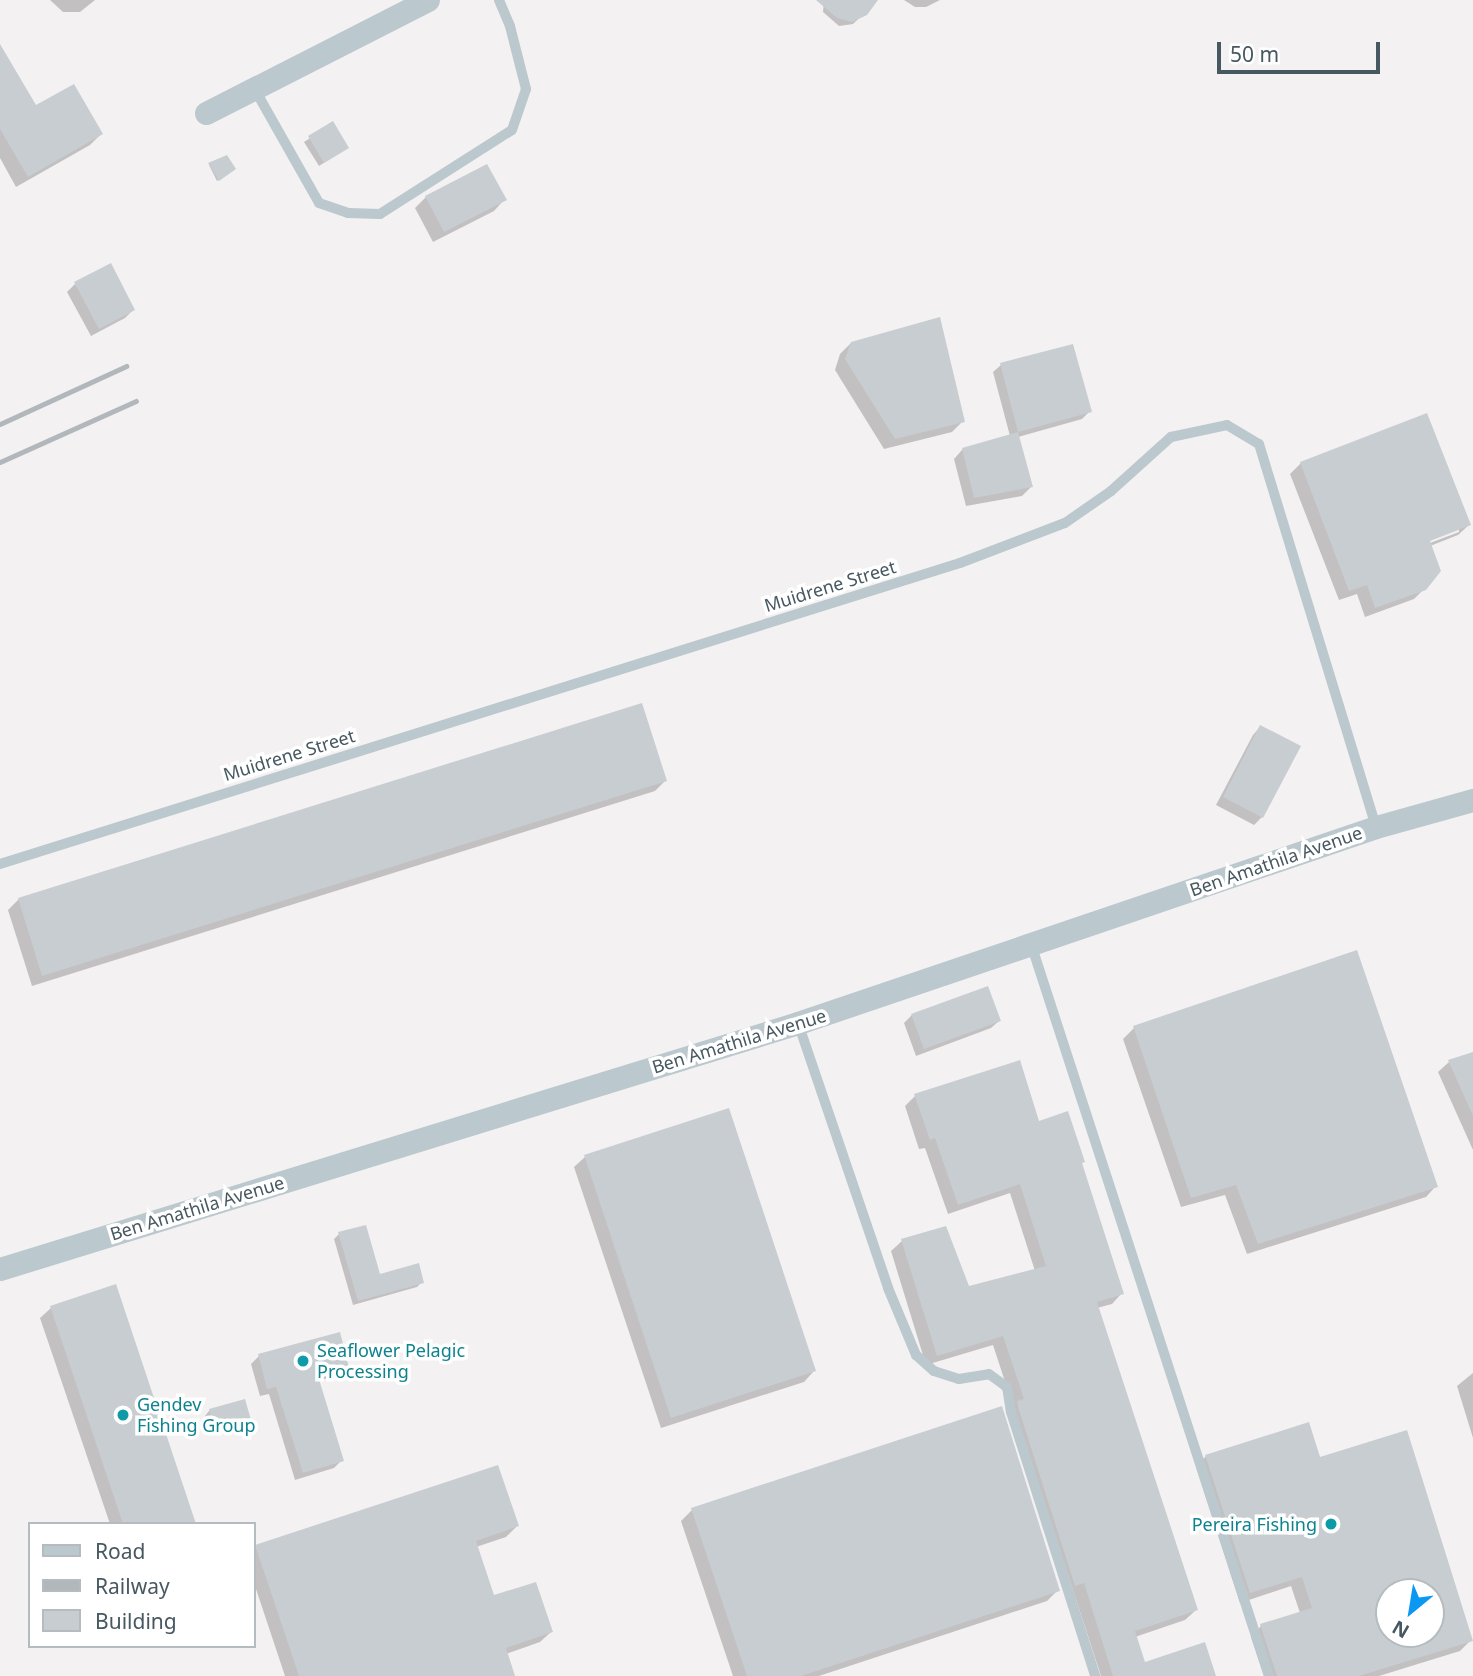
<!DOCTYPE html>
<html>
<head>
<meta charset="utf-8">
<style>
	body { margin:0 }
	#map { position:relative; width:1473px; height:1676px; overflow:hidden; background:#f3f1f1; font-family:"Noto Sans",sans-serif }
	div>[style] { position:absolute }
	.shadow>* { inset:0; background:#0003 }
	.building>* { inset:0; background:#c7cdd1 }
	.lane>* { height:10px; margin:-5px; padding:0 5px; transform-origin:5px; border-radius:5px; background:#bbc8ce }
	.street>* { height:23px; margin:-11.5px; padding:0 11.5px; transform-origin:11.5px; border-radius:11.5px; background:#bbc8ce }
	.rail>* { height:5px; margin:-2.5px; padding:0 2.5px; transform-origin:2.5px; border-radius:2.5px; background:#b2b7bc }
	.dots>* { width:19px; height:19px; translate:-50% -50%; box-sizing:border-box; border:4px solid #fff; border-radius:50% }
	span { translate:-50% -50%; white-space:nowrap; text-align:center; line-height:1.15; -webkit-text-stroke:7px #fff; paint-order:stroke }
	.street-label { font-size:18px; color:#475860 }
	.culture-label { font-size:18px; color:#0d838f }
	.left { translate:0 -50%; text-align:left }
	.right { translate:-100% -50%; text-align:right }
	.legend { position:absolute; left:28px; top:1522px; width:228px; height:126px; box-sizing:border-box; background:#fff; border:2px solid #b5bcbf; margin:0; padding:9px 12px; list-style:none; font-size:21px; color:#475860 }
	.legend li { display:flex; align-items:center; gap:14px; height:35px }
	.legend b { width:35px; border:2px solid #b5bcbf }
	.north { position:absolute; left:1375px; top:1578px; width:70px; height:70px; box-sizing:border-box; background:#fff; border:2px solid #b5bcbf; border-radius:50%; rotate:210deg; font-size:19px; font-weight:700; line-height:28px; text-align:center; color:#475860 }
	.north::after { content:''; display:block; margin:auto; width:24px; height:32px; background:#0c98f2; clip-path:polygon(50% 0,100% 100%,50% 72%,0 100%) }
	.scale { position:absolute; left:1217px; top:42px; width:163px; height:32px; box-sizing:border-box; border:4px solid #475860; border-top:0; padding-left:9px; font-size:21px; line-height:24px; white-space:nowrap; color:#475860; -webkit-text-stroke:5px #fff; paint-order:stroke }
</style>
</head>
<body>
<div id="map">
	<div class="shadow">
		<div style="clip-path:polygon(50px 0,95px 0,80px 12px,63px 12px)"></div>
		<div style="clip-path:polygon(824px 0,870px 0,870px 8px,853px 24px,839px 26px,823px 12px)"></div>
		<div style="clip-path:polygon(904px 0,940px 0,926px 7px,915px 7px)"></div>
		<div style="clip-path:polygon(0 47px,35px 107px,101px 134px,90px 145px,16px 187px,0 158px)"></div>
		<div style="clip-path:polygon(332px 124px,346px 148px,319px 166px,304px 142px)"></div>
		<div style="clip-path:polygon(209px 165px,232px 171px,217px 181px)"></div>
		<div style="clip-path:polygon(426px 197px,504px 200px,494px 211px,433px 242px,415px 208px)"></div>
		<div style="clip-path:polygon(75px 284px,133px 310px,125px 318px,91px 336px,67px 292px)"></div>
		<div style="clip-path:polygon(851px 343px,963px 421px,952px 432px,884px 449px,835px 370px,840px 354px)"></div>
		<div style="clip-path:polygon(1001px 365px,1090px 411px,1082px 419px,1018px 437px,1031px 487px,1022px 496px,966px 506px,954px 459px,962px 450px,1010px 436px,993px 372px)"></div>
		<div style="clip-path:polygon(evenodd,1301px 463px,1469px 525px,1458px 535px,1430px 546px,1425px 588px,1414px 599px,1365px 617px,1357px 594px,1339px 600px,1290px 474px,1301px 463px,1459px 528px,1459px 532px,1422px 546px,1421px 543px,1459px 528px)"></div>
		<div style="clip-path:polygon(1260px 727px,1262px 817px,1254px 825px,1216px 805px,1253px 735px)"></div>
		<div style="clip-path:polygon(665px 781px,655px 791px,32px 986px,8px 910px,19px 899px)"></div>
		<div style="clip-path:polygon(912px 1015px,999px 1021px,991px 1028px,916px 1056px,904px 1023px)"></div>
		<div style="clip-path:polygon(1134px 1028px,1436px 1186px,1426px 1197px,1247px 1254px,1225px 1195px,1181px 1207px,1123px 1039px)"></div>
		<div style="clip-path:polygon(1473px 1054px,1473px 1150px,1438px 1072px,1449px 1062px)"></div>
		<div style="clip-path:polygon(915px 1096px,1038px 1123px,1081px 1164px,1122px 1293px,1112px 1304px,1097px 1308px,1196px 1610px,1185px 1620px,1135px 1637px,1144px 1664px,1214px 1676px,1101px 1676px,993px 1345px,926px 1365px,891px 1251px,902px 1241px,968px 1288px,1035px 1271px,1010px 1193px,948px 1214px,925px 1148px,919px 1149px,905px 1106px)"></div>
		<div style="clip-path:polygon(585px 1157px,814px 1371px,804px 1382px,661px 1428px,574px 1167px)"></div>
		<div style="clip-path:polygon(339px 1234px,379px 1276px,422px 1282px,417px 1287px,353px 1305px,334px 1239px)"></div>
		<div style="clip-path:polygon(51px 1308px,194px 1524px,110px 1524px,40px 1318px)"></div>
		<div style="clip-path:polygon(259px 1356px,347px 1367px,339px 1375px,317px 1381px,342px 1460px,334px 1468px,295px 1480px,269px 1394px,260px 1396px,251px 1364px)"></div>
		<div style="clip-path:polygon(1473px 1373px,1473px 1438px,1457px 1386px)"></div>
		<div style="clip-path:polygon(244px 1402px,249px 1420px,244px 1425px,210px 1434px,205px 1416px,209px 1411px)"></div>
		<div style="clip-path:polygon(evenodd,1406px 1432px,1471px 1640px,1460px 1651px,1379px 1676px,1264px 1676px,1251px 1637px,1261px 1626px,1300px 1613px,1291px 1586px,1240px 1603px,1196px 1467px,1206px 1456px,1319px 1459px,1406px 1432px,1389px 1592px,1431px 1592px,1431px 1634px,1389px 1634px,1389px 1592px)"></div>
		<div style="clip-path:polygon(692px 1510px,1058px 1590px,1047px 1601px,819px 1676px,733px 1676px,681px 1521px)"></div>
		<div style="clip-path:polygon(517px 1526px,506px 1537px,476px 1547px,493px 1598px,551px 1632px,540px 1642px,506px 1654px,513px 1676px,285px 1676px,254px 1583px,256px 1547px)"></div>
	</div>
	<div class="building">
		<div style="clip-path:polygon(816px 0,878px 0,867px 15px,852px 22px,837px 18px)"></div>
		<div style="clip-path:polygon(0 44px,36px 105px,74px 84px,103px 134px,28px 177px,0 129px)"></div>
		<div style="clip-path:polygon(333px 121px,349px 148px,324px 163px,308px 136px)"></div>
		<div style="clip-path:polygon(227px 155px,236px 169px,219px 181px,208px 163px)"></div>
		<div style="clip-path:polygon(487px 164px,507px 200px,444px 232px,425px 196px)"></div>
		<div style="clip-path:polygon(111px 263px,135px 310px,99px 329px,74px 282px)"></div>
		<div style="clip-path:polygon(940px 317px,965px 422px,895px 439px,845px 359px,851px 342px)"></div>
		<div style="clip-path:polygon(1073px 344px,1092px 412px,1018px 432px,1000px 363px)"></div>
		<div style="clip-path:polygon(1427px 413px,1471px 525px,1430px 541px,1441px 571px,1426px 590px,1375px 608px,1367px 585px,1349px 591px,1300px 462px)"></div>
		<div style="clip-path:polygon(1018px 432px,1033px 487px,974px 498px,962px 448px)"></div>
		<div style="clip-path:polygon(642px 703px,667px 781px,42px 976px,18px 898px)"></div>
		<div style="clip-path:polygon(1260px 725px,1301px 746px,1263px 818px,1223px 797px)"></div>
		<div style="clip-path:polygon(1357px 950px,1438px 1187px,1258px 1244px,1236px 1185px,1191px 1198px,1133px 1026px)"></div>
		<div style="clip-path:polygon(988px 986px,1001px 1021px,924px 1049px,911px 1014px)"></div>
		<div style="clip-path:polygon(1473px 1052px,1473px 1116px,1448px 1060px)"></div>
		<div style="clip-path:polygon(1020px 1060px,1039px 1121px,1068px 1111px,1085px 1162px,1082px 1163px,1124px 1294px,1097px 1302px,1198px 1610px,1135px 1631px,1145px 1662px,1205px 1642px,1216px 1676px,1113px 1676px,1084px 1583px,1075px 1586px,1019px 1410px,1017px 1401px,1024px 1399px,1003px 1336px,937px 1356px,901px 1239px,946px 1226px,969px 1286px,1046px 1266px,1020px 1184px,958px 1205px,935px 1138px,930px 1140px,914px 1094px)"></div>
		<div style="clip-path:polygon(729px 1108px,816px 1371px,671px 1418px,584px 1155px)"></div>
		<div style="clip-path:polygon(366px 1225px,380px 1274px,419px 1263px,424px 1283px,358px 1301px,338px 1232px)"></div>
		<div style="clip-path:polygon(116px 1284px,196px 1524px,123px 1524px,50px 1306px)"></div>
		<div style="clip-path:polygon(340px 1332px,349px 1368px,318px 1376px,344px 1461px,303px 1473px,276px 1387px,267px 1389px,258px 1354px)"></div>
		<div style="clip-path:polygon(245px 1399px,251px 1420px,214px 1430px,209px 1409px)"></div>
		<div style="clip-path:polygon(1002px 1406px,1060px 1591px,801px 1676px,747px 1676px,691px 1508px)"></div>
		<div style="clip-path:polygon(evenodd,1309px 1422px,1320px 1457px,1407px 1430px,1473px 1641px,1359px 1676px,1277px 1676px,1260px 1624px,1312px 1608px,1302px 1577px,1250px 1593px,1205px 1455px,1309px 1422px,1389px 1592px,1431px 1592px,1431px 1634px,1389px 1634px,1389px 1592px)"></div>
		<div style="clip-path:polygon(498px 1465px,519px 1526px,476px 1541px,494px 1595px,536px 1582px,553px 1632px,506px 1648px,515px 1676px,299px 1676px,255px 1545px)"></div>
	</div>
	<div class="lane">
		<div style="left:254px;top:88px;width:132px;rotate:60.5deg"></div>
		<div style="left:319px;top:203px;width:31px;rotate:19deg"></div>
		<div style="left:348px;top:213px;width:32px;rotate:2deg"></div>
		<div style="left:380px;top:214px;width:156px;rotate:-32.5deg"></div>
		<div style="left:512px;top:130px;width:43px;rotate:-71.1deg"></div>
		<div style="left:526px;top:89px;width:65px;rotate:-104.3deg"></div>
		<div style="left:510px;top:26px;width:28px;rotate:-113deg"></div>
		<div style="left:0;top:864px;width:1006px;rotate:-17.41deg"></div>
		<div style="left:960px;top:563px;width:112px;rotate:-20.9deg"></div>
		<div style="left:1065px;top:523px;width:56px;rotate:-34.8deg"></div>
		<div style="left:1111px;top:491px;width:81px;rotate:-42deg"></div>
		<div style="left:1171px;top:437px;width:57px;rotate:-12.1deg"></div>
		<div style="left:1227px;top:425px;width:37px;rotate:31deg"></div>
		<div style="left:1259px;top:444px;width:400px;rotate:73deg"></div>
		<div style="left:1031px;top:944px;width:770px;rotate:71.99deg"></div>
		<div style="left:798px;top:1023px;width:280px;rotate:71.2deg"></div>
		<div style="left:888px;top:1288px;width:73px;rotate:67.3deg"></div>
		<div style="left:916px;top:1355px;width:24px;rotate:42deg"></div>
		<div style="left:934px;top:1371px;width:26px;rotate:18deg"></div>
		<div style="left:959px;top:1379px;width:30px;rotate:-9deg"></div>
		<div style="left:989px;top:1374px;width:22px;rotate:36deg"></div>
		<div style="left:1007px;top:1387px;width:25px;rotate:81deg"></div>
		<div style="left:1011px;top:1412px;width:277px;rotate:72.3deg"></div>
	</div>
	<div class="street">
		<div style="left:206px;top:113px;width:249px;rotate:-27deg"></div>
		<div style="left:0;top:1269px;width:835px;rotate:-17.13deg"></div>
		<div style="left:798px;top:1023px;width:610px;rotate:-18.73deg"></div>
		<div style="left:1376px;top:827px;width:101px;rotate:-15.6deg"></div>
	</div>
	<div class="rail">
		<div style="left:0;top:424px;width:139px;rotate:-24.7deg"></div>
		<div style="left:0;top:462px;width:149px;rotate:-24.2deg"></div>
	</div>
	<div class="dots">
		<div style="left:303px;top:1361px;background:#0f9aa8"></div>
		<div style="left:123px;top:1415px;background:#0f9aa8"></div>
		<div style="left:1331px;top:1524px;background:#0f9aa8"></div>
	</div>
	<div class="street-label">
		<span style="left:830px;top:586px;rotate:-17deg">Muidrene Street</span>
		<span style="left:289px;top:755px;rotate:-17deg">Muidrene Street</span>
		<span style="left:1276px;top:861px;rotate:-19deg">Ben Amathila Avenue</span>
		<span style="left:739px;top:1041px;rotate:-17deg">Ben Amathila Avenue</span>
		<span style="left:197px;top:1208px;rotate:-17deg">Ben Amathila Avenue</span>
	</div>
	<div class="culture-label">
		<span class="left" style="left:317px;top:1361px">Seaflower Pelagic<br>Processing</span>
		<span class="left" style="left:137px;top:1415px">Gendev<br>Fishing Group</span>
		<span class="right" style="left:1317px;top:1524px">Pereira Fishing</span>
	</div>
	<ul class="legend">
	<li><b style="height:9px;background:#bbc8ce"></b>Road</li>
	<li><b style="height:9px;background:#b2b7bc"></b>Railway</li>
	<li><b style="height:19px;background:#c7cdd1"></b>Building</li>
	</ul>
	<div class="north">N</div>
	<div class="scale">50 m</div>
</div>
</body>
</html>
